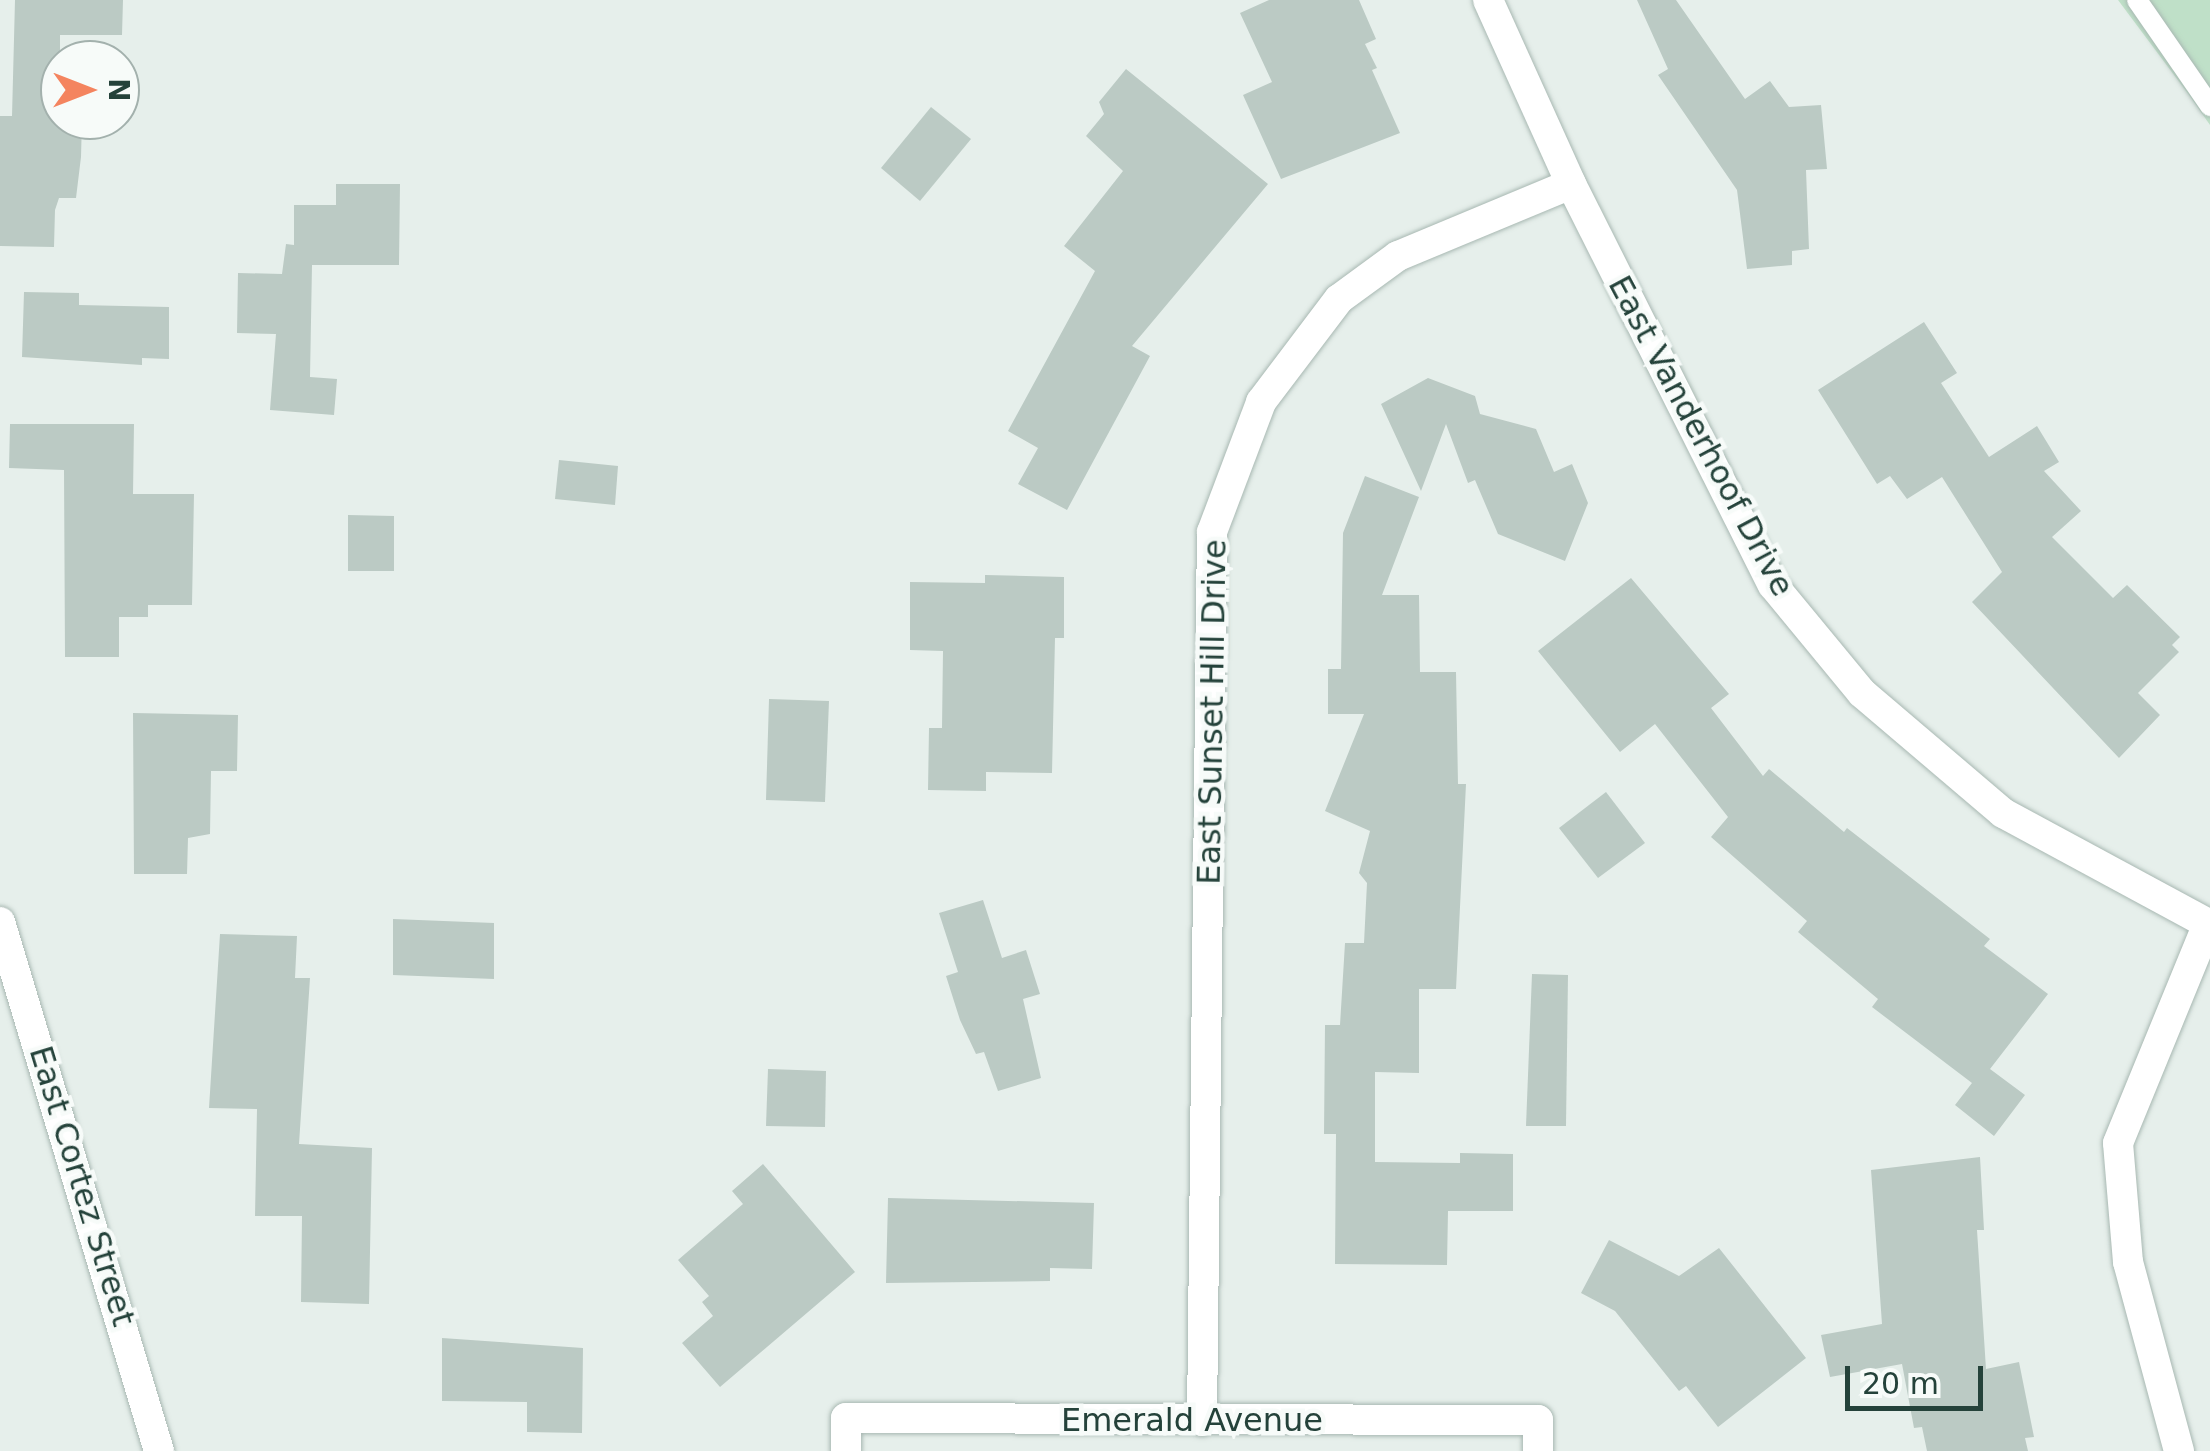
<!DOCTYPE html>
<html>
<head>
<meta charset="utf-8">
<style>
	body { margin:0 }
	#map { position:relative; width:2210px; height:1451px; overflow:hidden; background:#e6efeb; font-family:"DejaVu Sans",sans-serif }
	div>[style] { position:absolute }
	.green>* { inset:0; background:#bfe0c8 }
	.building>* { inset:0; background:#bbcac4 }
	.roads { filter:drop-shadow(0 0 2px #a8b8b2) drop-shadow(0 0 2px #a8b8b2) }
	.service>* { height:20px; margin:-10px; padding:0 10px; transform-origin:10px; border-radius:10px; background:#fff }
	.minor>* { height:30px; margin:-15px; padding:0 15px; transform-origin:15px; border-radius:15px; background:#fff }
	.tertiary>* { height:30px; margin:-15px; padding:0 15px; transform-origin:15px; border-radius:15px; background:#fff }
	span { translate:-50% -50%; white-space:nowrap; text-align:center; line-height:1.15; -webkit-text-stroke:9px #f7fbf9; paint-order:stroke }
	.street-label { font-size:32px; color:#24423a }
	.north { position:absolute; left:40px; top:40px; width:100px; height:100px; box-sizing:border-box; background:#f7fbf9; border:2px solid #a3b1ad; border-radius:50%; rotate:90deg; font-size:28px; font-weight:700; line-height:40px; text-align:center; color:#24423a }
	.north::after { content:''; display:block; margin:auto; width:35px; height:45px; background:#f4845f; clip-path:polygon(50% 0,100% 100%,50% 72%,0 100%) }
	.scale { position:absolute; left:1845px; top:1366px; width:138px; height:45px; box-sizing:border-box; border:5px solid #24423a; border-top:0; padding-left:12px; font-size:30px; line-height:35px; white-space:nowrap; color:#24423a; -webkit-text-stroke:8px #f7fbf9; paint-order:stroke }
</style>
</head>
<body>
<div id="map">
	<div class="green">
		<div style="clip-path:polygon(2118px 0,2210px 0,2210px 125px,2189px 95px)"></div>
	</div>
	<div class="building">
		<div style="clip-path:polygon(15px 0,123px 0,122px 35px,60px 35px,60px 120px,82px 120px,81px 157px,76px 198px,59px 198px,55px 210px,54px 247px,0 246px,0 116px,12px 116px)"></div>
		<div style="clip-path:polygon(1269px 0,1359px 0,1376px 39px,1365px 44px,1377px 68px,1372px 70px,1400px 133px,1281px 179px,1243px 95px,1272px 82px,1240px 13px)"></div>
		<div style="clip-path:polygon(1637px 0,1676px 0,1745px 99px,1770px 81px,1789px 107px,1821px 105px,1827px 169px,1806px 170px,1809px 249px,1792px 251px,1792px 265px,1747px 269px,1737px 190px,1658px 75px,1668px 69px)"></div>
		<div style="clip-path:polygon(1126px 69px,1268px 184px,1132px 346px,1150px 356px,1067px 510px,1018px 484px,1038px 448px,1008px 431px,1095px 271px,1064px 246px,1123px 171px,1086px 136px,1104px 114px,1099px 102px)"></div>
		<div style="clip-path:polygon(931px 107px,971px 139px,920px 201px,881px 168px)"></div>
		<div style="clip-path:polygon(336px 184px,400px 184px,399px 265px,312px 265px,310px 377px,337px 379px,334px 415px,270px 410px,276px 334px,237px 333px,238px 273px,282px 274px,286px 244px,294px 245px,294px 205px,336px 205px)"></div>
		<div style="clip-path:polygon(24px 292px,79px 293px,79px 305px,169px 307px,169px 359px,142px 358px,142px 365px,22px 357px)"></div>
		<div style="clip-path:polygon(1924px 322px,1957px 373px,1941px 383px,1989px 457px,2037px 426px,2059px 462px,2044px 471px,2081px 511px,2052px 537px,2113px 598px,2127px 585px,2180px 637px,2172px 645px,2179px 652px,2138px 693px,2160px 715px,2119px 758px,1972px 602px,2002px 572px,1942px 477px,1907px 499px,1890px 476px,1877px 484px,1818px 390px)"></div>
		<div style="clip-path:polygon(1428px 378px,1475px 396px,1480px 414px,1536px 429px,1554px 472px,1572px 464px,1588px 503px,1565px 561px,1498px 534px,1475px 480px,1468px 483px,1446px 424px,1421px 491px,1381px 404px)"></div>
		<div style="clip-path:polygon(10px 424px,134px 424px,133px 494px,194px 494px,192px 605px,148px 605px,148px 617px,119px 617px,119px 657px,65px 657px,64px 470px,9px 468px)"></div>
		<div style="clip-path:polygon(559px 460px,618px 466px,615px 505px,555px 499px)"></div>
		<div style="clip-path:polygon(1365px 476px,1419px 497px,1382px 595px,1419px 595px,1420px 672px,1456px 672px,1458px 784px,1466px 784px,1456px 989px,1419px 989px,1419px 1073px,1375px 1072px,1375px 1162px,1460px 1163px,1460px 1153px,1513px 1154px,1513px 1211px,1448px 1211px,1447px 1265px,1335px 1264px,1336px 1134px,1324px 1134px,1325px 1025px,1340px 1025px,1345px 943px,1364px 943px,1367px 883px,1359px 873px,1370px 831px,1325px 811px,1364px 714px,1328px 714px,1328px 669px,1341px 669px,1343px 533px)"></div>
		<div style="clip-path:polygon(348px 515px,394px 516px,394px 571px,348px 571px)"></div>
		<div style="clip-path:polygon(985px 575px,1064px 577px,1064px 638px,1055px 638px,1052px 773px,986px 772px,986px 791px,928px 790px,929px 728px,942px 728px,943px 651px,910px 650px,910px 582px,985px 583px)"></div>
		<div style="clip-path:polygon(1631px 578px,1729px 694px,1711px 708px,1763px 776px,1769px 769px,1844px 832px,1847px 828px,1990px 939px,1984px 946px,2048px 994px,1990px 1069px,2025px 1095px,1994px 1136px,1955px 1105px,1972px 1083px,1872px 1007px,1878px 999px,1798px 932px,1807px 921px,1711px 837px,1728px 817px,1655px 724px,1620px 752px,1538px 651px)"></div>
		<div style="clip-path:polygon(769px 699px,829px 701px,825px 802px,766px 800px)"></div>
		<div style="clip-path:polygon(133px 713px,238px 715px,237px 771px,211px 771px,210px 834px,188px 838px,187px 874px,134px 874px)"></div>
		<div style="clip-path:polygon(1606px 792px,1645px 843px,1598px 878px,1559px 828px)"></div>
		<div style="clip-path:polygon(983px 900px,1002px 958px,1026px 950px,1040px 994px,1023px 999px,1041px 1078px,998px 1091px,984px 1052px,976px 1054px,960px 1020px,946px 976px,958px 972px,939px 913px)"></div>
		<div style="clip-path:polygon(393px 919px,494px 923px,494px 979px,393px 975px)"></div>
		<div style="clip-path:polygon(220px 934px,297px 936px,295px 978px,310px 978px,299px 1144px,372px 1148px,369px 1304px,301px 1302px,302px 1216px,255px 1216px,257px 1109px,209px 1108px)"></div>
		<div style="clip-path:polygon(1532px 974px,1568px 975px,1566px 1126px,1526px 1126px)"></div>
		<div style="clip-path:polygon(768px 1069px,826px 1071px,825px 1127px,766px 1126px)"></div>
		<div style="clip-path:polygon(1980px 1157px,1984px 1230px,1977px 1230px,1986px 1369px,2019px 1362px,2034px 1437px,2025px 1438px,2028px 1451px,1927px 1451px,1922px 1427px,1914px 1428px,1902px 1364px,1830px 1377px,1821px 1335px,1882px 1324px,1871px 1170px)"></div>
		<div style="clip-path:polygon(763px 1164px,855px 1272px,720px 1387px,682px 1343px,713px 1316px,702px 1302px,709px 1296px,678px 1260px,743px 1204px,732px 1191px)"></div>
		<div style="clip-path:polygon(888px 1198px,1094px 1203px,1092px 1269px,1050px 1268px,1050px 1281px,886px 1283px)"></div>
		<div style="clip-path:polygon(1609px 1240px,1679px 1276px,1719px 1248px,1806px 1358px,1718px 1427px,1686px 1386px,1679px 1391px,1615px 1311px,1581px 1293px)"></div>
		<div style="clip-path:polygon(442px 1338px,583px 1348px,582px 1433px,527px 1432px,527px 1402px,442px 1401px)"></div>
	</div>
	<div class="roads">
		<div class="service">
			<div style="left:2137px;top:0;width:129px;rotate:55.4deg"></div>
		</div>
		<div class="minor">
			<div style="left:1488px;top:0;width:202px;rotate:65.7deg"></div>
			<div style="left:1571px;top:184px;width:449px;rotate:63.3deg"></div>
			<div style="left:1773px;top:585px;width:140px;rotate:50.5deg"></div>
			<div style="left:1862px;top:693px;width:185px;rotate:40.4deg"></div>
			<div style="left:2003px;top:813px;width:235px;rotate:28.4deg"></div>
			<div style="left:1202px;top:1421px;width:889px;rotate:-89.36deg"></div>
			<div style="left:1212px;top:532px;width:139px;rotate:-69.3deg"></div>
			<div style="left:1261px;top:402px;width:129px;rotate:-52.9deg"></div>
			<div style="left:1339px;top:299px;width:73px;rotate:-36.1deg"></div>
			<div style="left:1398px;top:256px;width:187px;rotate:-22.6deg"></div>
			<div style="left:846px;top:1451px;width:33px;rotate:-90deg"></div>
			<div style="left:846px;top:1418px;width:692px;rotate:0.17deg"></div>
			<div style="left:1538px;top:1420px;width:31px;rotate:90deg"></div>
			<div style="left:2179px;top:1451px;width:196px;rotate:-105.1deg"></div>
			<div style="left:2128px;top:1262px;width:119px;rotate:-94.8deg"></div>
			<div style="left:2118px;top:1143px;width:237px;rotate:-67.7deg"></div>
		</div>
		<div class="tertiary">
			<div style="left:0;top:922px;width:552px;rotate:73.27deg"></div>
		</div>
	</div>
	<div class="street-label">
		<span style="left:1701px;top:436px;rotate:62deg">East Vanderhoof Drive</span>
		<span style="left:1212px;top:712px;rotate:-89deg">East Sunset Hill Drive</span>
		<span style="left:82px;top:1186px;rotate:73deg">East Cortez Street</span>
		<span style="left:1192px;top:1420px">Emerald Avenue</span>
	</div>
	<div class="north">N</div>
	<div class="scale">20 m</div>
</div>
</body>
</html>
